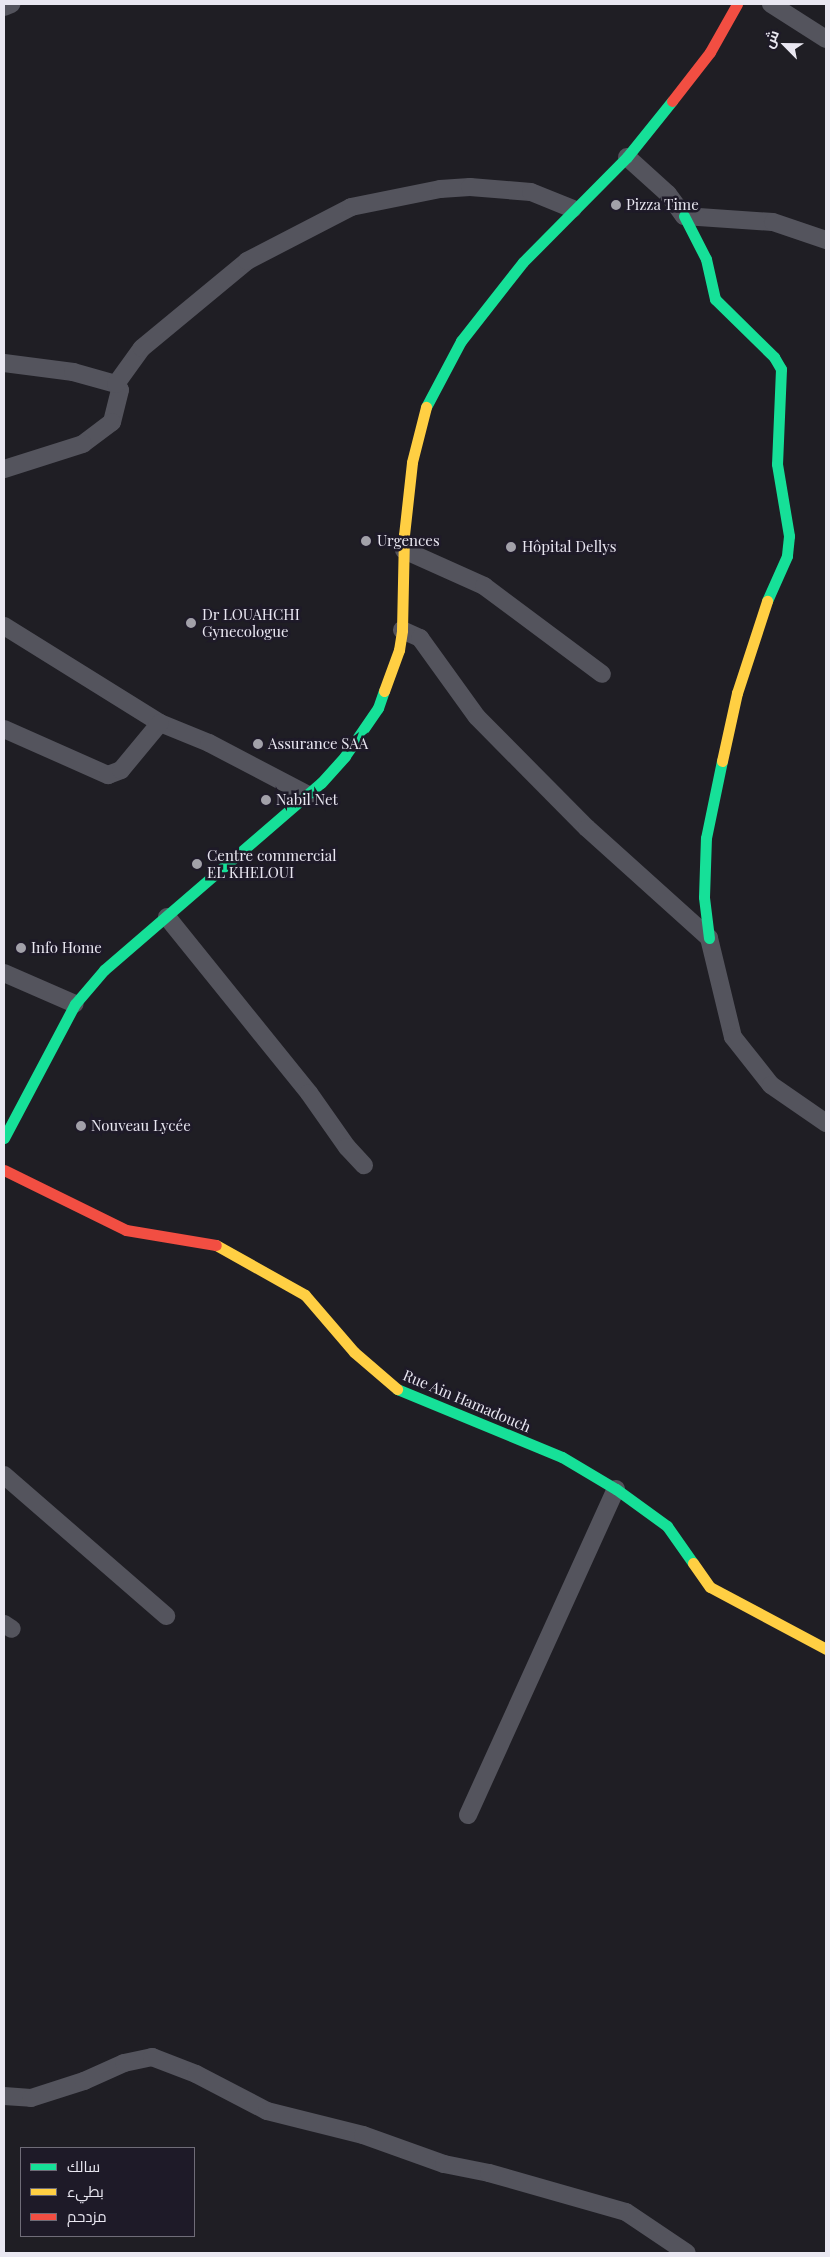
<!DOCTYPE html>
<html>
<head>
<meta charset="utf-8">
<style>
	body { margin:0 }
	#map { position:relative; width:830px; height:2257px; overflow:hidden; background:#1f1e24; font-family:"Playfair Display",Cairo,serif }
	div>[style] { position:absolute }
	.street>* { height:18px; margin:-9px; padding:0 9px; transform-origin:9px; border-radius:9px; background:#54545d }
	.fast>* { height:11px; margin:-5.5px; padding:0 5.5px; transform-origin:5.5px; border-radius:5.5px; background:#16e098 }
	.slow>* { height:11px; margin:-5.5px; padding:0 5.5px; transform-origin:5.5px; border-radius:5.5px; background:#ffcf43 }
	.jam>* { height:11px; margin:-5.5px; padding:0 5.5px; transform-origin:5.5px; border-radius:5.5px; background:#f24e42 }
	.dots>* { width:14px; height:14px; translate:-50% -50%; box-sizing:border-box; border:2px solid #1e1a28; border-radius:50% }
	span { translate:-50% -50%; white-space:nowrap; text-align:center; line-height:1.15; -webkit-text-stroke:5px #1e1a28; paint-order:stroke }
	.poi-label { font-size:15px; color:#e9e7f1 }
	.left { translate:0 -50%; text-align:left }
	.street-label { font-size:15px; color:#e9e7f1 }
	.frame { position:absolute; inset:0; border:5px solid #e9e7f1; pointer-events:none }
	.legend { position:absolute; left:20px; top:2147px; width:175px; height:90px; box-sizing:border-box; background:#1e1a28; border:1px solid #6f6c78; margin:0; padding:6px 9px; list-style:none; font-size:15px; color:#e9e7f1 }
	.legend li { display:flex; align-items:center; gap:10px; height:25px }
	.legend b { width:25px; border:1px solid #6f6c78 }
	.north { position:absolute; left:760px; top:20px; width:50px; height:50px; -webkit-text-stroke:4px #1e1a28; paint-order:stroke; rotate:293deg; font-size:14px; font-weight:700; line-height:20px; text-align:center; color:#e9e7f1 }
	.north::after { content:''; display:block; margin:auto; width:18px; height:22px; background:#e9e7f1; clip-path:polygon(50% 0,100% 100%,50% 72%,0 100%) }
</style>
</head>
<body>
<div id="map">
	<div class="street">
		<div style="left:771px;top:4px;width:65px;rotate:32.5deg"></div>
		<div style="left:4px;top:7px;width:8px;rotate:-23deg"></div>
		<div style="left:627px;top:157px;width:55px;rotate:42.1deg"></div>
		<div style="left:668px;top:194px;width:27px;rotate:54deg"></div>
		<div style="left:684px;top:216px;width:89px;rotate:3.9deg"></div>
		<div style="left:773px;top:222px;width:56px;rotate:18.8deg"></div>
		<div style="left:4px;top:363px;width:70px;rotate:7.4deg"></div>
		<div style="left:73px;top:372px;width:45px;rotate:15.6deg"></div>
		<div style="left:116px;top:384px;width:7px;rotate:56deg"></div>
		<div style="left:120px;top:390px;width:33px;rotate:104deg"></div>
		<div style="left:112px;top:422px;width:36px;rotate:143deg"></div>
		<div style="left:83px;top:444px;width:83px;rotate:162.4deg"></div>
		<div style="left:116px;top:384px;width:44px;rotate:-54.2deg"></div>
		<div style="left:142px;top:348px;width:136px;rotate:-39.6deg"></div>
		<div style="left:247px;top:261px;width:117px;rotate:-27.4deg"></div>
		<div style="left:351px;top:207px;width:91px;rotate:-11.4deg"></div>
		<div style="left:440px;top:189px;width:30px;rotate:-4deg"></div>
		<div style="left:470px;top:187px;width:61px;rotate:4.7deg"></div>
		<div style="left:531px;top:192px;width:45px;rotate:22deg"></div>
		<div style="left:404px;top:550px;width:88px;rotate:24.2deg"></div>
		<div style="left:484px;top:586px;width:147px;rotate:36.7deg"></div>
		<div style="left:4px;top:626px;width:184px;rotate:31.9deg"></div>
		<div style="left:160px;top:723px;width:53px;rotate:22.2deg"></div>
		<div style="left:209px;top:743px;width:112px;rotate:27.7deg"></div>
		<div style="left:402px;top:630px;width:20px;rotate:24deg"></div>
		<div style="left:420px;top:638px;width:97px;rotate:54.2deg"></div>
		<div style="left:477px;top:717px;width:156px;rotate:45.3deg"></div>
		<div style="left:587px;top:828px;width:164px;rotate:42deg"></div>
		<div style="left:709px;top:938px;width:102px;rotate:76.4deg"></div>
		<div style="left:733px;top:1037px;width:61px;rotate:51.6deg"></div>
		<div style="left:771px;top:1085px;width:67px;rotate:34.6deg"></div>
		<div style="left:4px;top:729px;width:114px;rotate:23.9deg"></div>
		<div style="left:108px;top:775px;width:14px;rotate:-21deg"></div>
		<div style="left:121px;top:770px;width:61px;rotate:-50.3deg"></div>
		<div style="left:167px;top:917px;width:226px;rotate:51.1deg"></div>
		<div style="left:309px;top:1093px;width:66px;rotate:54.9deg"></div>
		<div style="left:347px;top:1147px;width:25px;rotate:47deg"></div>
		<div style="left:4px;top:973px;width:77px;rotate:23.6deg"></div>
		<div style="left:4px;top:1475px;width:215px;rotate:41deg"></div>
		<div style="left:4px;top:1624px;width:9px;rotate:32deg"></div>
		<div style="left:468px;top:1815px;width:358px;rotate:-65.6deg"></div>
		<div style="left:4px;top:2096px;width:27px;rotate:4deg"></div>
		<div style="left:31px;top:2098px;width:56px;rotate:-17.8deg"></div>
		<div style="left:84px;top:2081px;width:44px;rotate:-24.2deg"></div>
		<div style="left:124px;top:2063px;width:29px;rotate:-12deg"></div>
		<div style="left:152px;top:2057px;width:47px;rotate:21.1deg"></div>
		<div style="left:196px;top:2074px;width:80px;rotate:27.5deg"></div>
		<div style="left:267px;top:2111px;width:99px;rotate:14deg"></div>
		<div style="left:363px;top:2135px;width:86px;rotate:19.7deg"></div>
		<div style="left:444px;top:2164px;width:46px;rotate:11.3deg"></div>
		<div style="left:489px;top:2173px;width:142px;rotate:15.9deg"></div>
		<div style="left:626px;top:2212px;width:73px;rotate:33.9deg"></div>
	</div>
	<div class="fast">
		<div style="left:684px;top:216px;width:48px;rotate:62.9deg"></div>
		<div style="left:706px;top:259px;width:41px;rotate:77.3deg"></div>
		<div style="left:715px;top:299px;width:83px;rotate:44.5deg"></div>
		<div style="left:774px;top:357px;width:14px;rotate:60deg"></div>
		<div style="left:781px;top:369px;width:95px;rotate:92.4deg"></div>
		<div style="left:777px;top:464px;width:73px;rotate:80.5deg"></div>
		<div style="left:789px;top:536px;width:20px;rotate:96deg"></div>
		<div style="left:787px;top:556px;width:49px;rotate:114deg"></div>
		<div style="left:426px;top:407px;width:75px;rotate:-62.1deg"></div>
		<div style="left:461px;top:341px;width:100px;rotate:-51.9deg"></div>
		<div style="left:523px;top:262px;width:148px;rotate:-45.3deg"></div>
		<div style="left:627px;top:157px;width:72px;rotate:-51.2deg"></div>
		<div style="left:709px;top:938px;width:41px;rotate:-97deg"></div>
		<div style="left:704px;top:897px;width:59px;rotate:-88.1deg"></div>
		<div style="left:706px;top:838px;width:79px;rotate:-78.3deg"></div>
		<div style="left:4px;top:1138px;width:152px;rotate:-62.1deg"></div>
		<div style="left:75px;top:1004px;width:45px;rotate:-49.5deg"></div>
		<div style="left:104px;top:970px;width:286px;rotate:-40.8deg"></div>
		<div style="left:321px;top:783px;width:36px;rotate:-48deg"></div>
		<div style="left:345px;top:756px;width:58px;rotate:-55.5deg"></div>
		<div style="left:378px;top:708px;width:18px;rotate:-71deg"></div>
		<div style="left:397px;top:1389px;width:178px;rotate:22.4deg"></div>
		<div style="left:562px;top:1457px;width:63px;rotate:30.7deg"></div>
		<div style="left:616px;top:1489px;width:63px;rotate:36deg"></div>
		<div style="left:667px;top:1526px;width:45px;rotate:54.9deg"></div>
	</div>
	<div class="slow">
		<div style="left:384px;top:691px;width:44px;rotate:-69.9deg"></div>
		<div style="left:399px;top:650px;width:20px;rotate:-81deg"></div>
		<div style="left:402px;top:630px;width:95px;rotate:-88.8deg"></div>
		<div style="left:404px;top:535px;width:73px;rotate:-83.7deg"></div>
		<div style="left:412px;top:462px;width:57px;rotate:-75.7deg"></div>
		<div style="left:722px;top:761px;width:70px;rotate:-77.6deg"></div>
		<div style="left:737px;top:693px;width:97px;rotate:-71.9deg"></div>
		<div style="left:216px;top:1245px;width:102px;rotate:29.3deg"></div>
		<div style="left:305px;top:1295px;width:75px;rotate:49.3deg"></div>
		<div style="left:354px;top:1352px;width:57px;rotate:40.7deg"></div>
		<div style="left:693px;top:1563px;width:29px;rotate:55deg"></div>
		<div style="left:710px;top:1587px;width:132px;rotate:28.1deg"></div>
	</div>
	<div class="jam">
		<div style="left:672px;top:101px;width:62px;rotate:-52.2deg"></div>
		<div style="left:710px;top:52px;width:55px;rotate:-60.6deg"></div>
		<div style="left:4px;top:1170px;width:136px;rotate:26.2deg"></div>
		<div style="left:126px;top:1230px;width:91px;rotate:9.5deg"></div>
	</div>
	<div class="dots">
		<div style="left:616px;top:205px;background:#a2a1a9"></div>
		<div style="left:366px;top:541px;background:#a2a1a9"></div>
		<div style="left:511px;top:547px;background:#a2a1a9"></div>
		<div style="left:191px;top:623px;background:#a2a1a9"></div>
		<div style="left:258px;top:744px;background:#a2a1a9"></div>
		<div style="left:266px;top:800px;background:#a2a1a9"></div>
		<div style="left:197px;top:864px;background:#a2a1a9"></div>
		<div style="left:21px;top:948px;background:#a2a1a9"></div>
		<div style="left:81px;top:1126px;background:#a2a1a9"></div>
	</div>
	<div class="poi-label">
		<span class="left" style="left:626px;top:205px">Pizza Time</span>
		<span class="left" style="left:377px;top:541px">Urgences</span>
		<span class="left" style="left:522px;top:547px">Hôpital Dellys</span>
		<span class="left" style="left:202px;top:623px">Dr LOUAHCHI<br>Gynecologue</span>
		<span class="left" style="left:268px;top:744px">Assurance SAA</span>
		<span class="left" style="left:276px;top:800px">Nabil Net</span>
		<span class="left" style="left:207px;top:864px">Centre commercial<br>EL KHELOUI</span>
		<span class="left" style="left:31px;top:948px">Info Home</span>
		<span class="left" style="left:91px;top:1126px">Nouveau Lycée</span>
	</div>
	<div class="street-label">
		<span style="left:467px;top:1401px;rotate:23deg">Rue Ain Hamadouch</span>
	</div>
	<div class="frame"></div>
	<ul class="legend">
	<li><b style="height:6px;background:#16e098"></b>سالك</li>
	<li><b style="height:6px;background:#ffcf43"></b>بطيء</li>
	<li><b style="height:6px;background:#f24e42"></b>مزدحم</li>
	</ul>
	<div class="north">ش</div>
</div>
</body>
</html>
